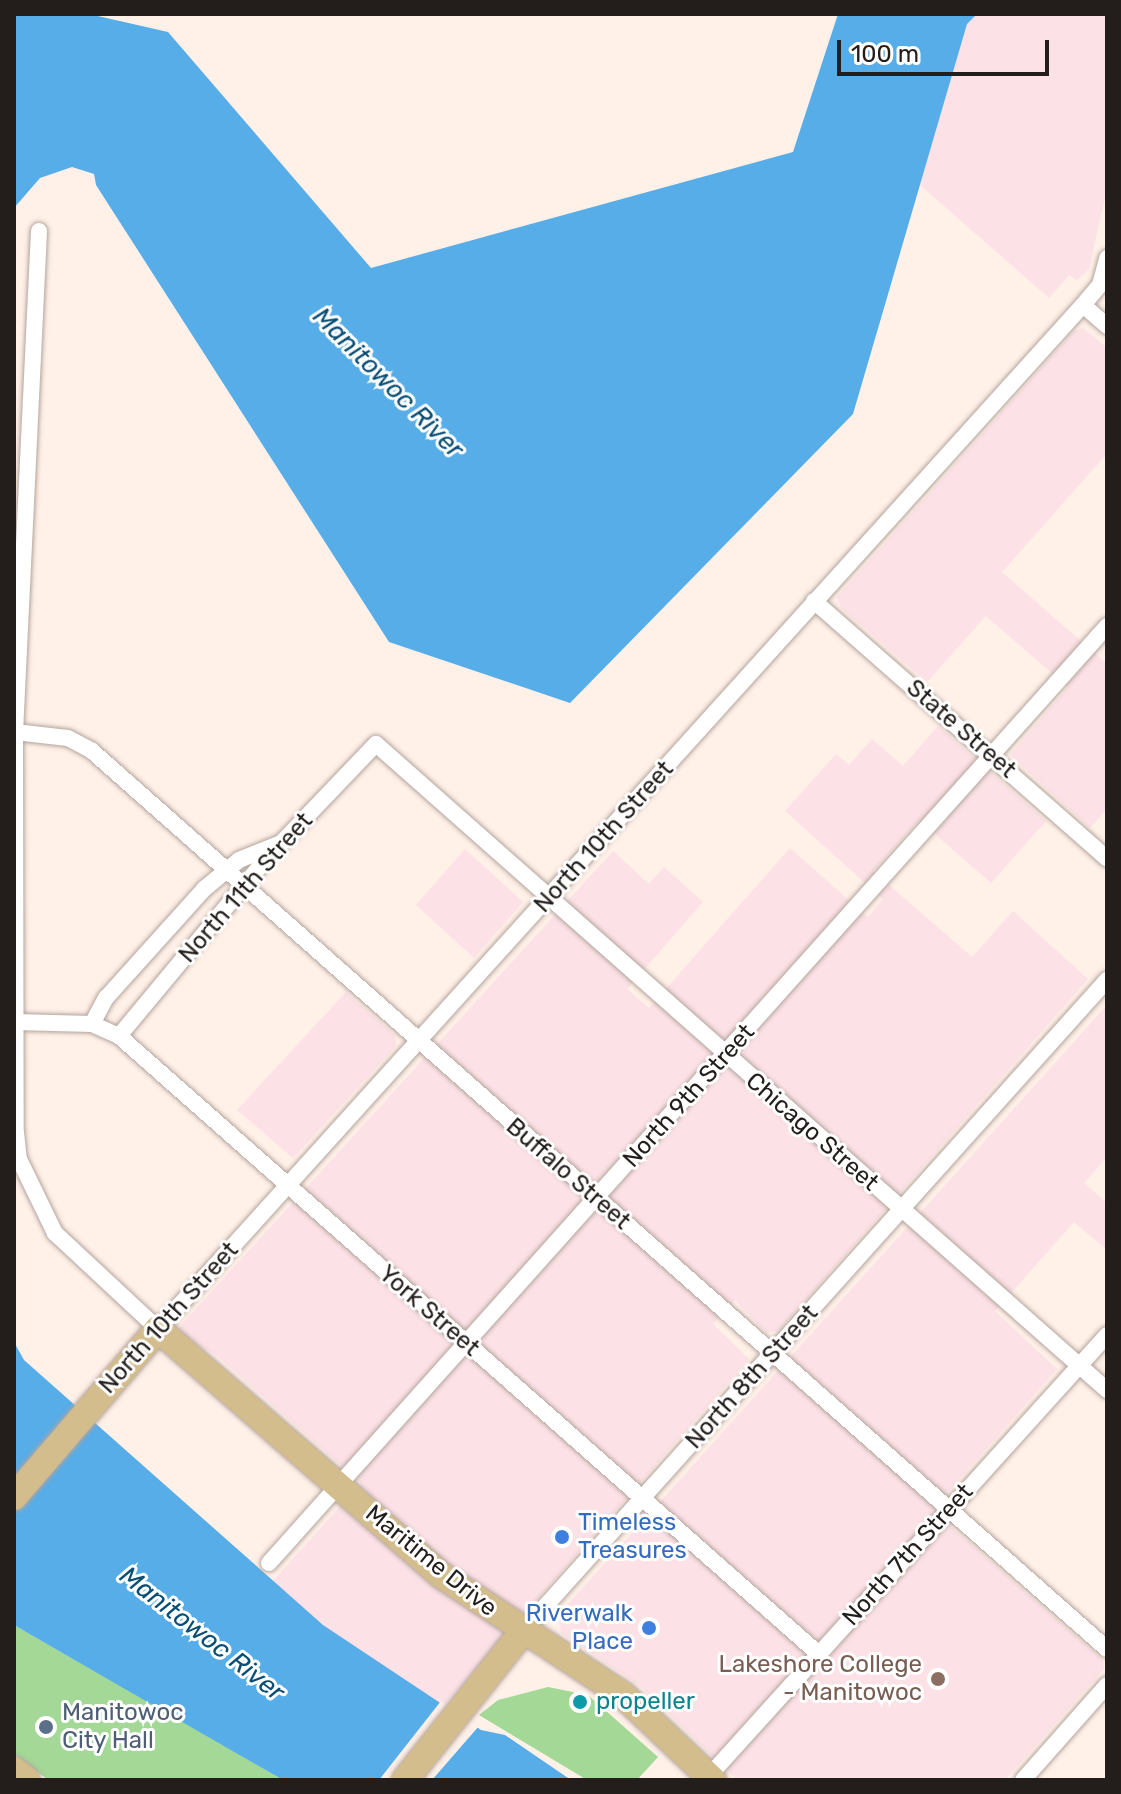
<!DOCTYPE html>
<html>
<head>
<meta charset="utf-8">
<style>
	body { margin:0 }
	#map { position:relative; width:1121px; height:1794px; overflow:hidden; background:#fff0e8; font-family:Rubik,sans-serif }
	div>[style] { position:absolute }
	.commercial>* { inset:0; background:#fce1e6 }
	.green>* { inset:0; background:#a3d896 }
	.water>* { inset:0; background:#56ade8 }
	.pier>* { inset:0; background:#fff0e8 }
	.roads { filter:drop-shadow(0 0 2px #b3a59d) drop-shadow(0 0 2px #b3a59d) }
	.street>* { height:16px; margin:-8px; padding:0 8px; transform-origin:8px; border-radius:8px; background:#fff }
	.primary>* { height:26px; margin:-13px; padding:0 13px; transform-origin:13px; border-radius:13px; background:#d4bd8d }
	.dots>* { width:22px; height:22px; translate:-50% -50%; box-sizing:border-box; border:4px solid #fff; border-radius:50% }
	span { translate:-50% -50%; white-space:nowrap; text-align:center; line-height:1.15; -webkit-text-stroke:6px #fff; paint-order:stroke }
	.street-label { font-size:24px; color:#231e1b }
	.shop-label { font-size:24px; color:#366cbe }
	.left { translate:0 -50%; text-align:left }
	.right { translate:-100% -50%; text-align:right }
	.education-label { font-size:24px; color:#785e54 }
	.culture-label { font-size:24px; color:#0d838f }
	.service-label { font-size:24px; color:#4e5e75 }
	.water-label { font-size:26px; color:#094e75; font-style:italic }
	.frame { position:absolute; inset:0; border:16px solid #231e1b; pointer-events:none }
	.scale { position:absolute; left:837px; top:40px; width:212px; height:36px; box-sizing:border-box; border:4px solid #231e1b; border-top:0; padding-left:10px; font-size:24px; line-height:28px; white-space:nowrap; color:#231e1b; -webkit-text-stroke:6px #fff; paint-order:stroke }
</style>
</head>
<body>
<div id="map">
	<div class="commercial">
		<div style="clip-path:polygon(977px 14px,1107px 14px,1107px 189px,1089px 269px,1077px 280px,1069px 275px,1049px 298px,920px 185px,967px 24px)"></div>
		<div style="clip-path:polygon(1083px 328px,1107px 348px,1107px 459px,1104px 457px,1002px 572px,1107px 664px,1107px 809px,1090px 828px,1010px 755px,1068px 687px,986px 616px,927px 682px,841px 608px,837px 597px,1074px 331px)"></div>
		<div style="clip-path:polygon(938px 726px,1046px 821px,991px 883px,919px 820px,873px 871px,972px 957px,1013px 911px,1088px 979px,779px 1330px,766px 1333px,735px 1300px,713px 1324px,749px 1359px,444px 1705px,323px 1625px,273px 1581px,361px 1483px,216px 1355px,187px 1340px,179px 1330px,181px 1325px,613px 851px,649px 884px,664px 867px,703px 902px,627px 989px,649px 1008px,790px 848px,868px 917px,883px 899px,785px 811px,836px 754px,849px 765px,872px 739px,903px 766px)"></div>
		<div style="clip-path:polygon(465px 849px,523px 902px,474px 958px,416px 905px)"></div>
		<div style="clip-path:polygon(346px 992px,395px 1035px,396px 1046px,293px 1158px,237px 1110px)"></div>
		<div style="clip-path:polygon(1107px 1005px,1107px 1157px,1084px 1183px,1107px 1203px,1107px 1250px,1074px 1222px,995px 1311px,1057px 1369px,932px 1510px,1103px 1660px,1104px 1669px,1005px 1780px,737px 1780px,639px 1685px,561px 1633px,559px 1614px)"></div>
	</div>
	<div class="green">
		<div style="clip-path:polygon(14px 1625px,191px 1726px,283px 1780px,48px 1780px,14px 1754px)"></div>
		<div style="clip-path:polygon(548px 1687px,588px 1695px,658px 1757px,637px 1780px,587px 1780px,479px 1715px,498px 1700px)"></div>
	</div>
	<div class="water">
		<div style="clip-path:polygon(14px 14px,89px 14px,168px 32px,371px 268px,793px 152px,838px 14px,977px 14px,967px 24px,853px 414px,570px 703px,389px 642px,96px 185px,94px 174px,72px 167px,40px 178px,14px 208px)"></div>
		<div style="clip-path:polygon(14px 1342px,24px 1360px,323px 1625px,481px 1730px,505px 1735px,571px 1780px,283px 1780px,14px 1625px)"></div>
	</div>
	<div class="pier">
		<div style="clip-path:polygon(441px 1701px,479px 1726px,432px 1780px,379px 1780px)"></div>
	</div>
	<div class="roads">
		<div class="street">
			<div style="left:39px;top:231px;width:502px;rotate:92.74deg"></div>
			<div style="left:15px;top:732px;width:400px;rotate:89.9deg"></div>
			<div style="left:16px;top:1132px;width:27px;rotate:84deg"></div>
			<div style="left:19px;top:1159px;width:82px;rotate:64.1deg"></div>
			<div style="left:55px;top:1233px;width:141px;rotate:43deg"></div>
			<div style="left:158px;top:1329px;width:1380px;rotate:-47.91deg"></div>
			<div style="left:1083px;top:305px;width:26px;rotate:-50deg"></div>
			<div style="left:1100px;top:285px;width:28px;rotate:-75deg"></div>
			<div style="left:1083px;top:305px;width:32px;rotate:41deg"></div>
			<div style="left:814px;top:601px;width:390px;rotate:41.3deg"></div>
			<div style="left:15px;top:732px;width:53px;rotate:6.5deg"></div>
			<div style="left:68px;top:738px;width:27px;rotate:28deg"></div>
			<div style="left:92px;top:751px;width:1355px;rotate:41.5deg"></div>
			<div style="left:15px;top:1022px;width:77px;rotate:1.5deg"></div>
			<div style="left:92px;top:1024px;width:30px;rotate:24deg"></div>
			<div style="left:119px;top:1036px;width:935px;rotate:41.45deg"></div>
			<div style="left:92px;top:1024px;width:30px;rotate:-62deg"></div>
			<div style="left:106px;top:998px;width:147px;rotate:-48deg"></div>
			<div style="left:204px;top:889px;width:45px;rotate:-39.6deg"></div>
			<div style="left:239px;top:860px;width:45px;rotate:-22deg"></div>
			<div style="left:119px;top:1036px;width:230px;rotate:-50.3deg"></div>
			<div style="left:266px;top:859px;width:159px;rotate:-46.3deg"></div>
			<div style="left:376px;top:744px;width:976px;rotate:41.47deg"></div>
			<div style="left:269px;top:1563px;width:1257px;rotate:-48.19deg"></div>
			<div style="left:523px;top:1631px;width:875px;rotate:-48.11deg"></div>
			<div style="left:709px;top:1776px;width:594px;rotate:-47.93deg"></div>
			<div style="left:1023px;top:1780px;width:127px;rotate:-48.5deg"></div>
		</div>
		<div class="primary">
			<div style="left:14px;top:1497px;width:221px;rotate:-49.4deg"></div>
			<div style="left:158px;top:1329px;width:375px;rotate:41deg"></div>
			<div style="left:441px;top:1575px;width:218px;rotate:33.4deg"></div>
			<div style="left:623px;top:1695px;width:124px;rotate:43.4deg"></div>
			<div style="left:14px;top:1770px;width:16px;rotate:38deg"></div>
			<div style="left:405px;top:1780px;width:190px;rotate:-51.6deg"></div>
		</div>
	</div>
	<div class="dots">
		<div style="left:562px;top:1537px;background:#3f7fe0"></div>
		<div style="left:649px;top:1628px;background:#3f7fe0"></div>
		<div style="left:938px;top:1679px;background:#8d6e63"></div>
		<div style="left:580px;top:1702px;background:#0f9aa8"></div>
		<div style="left:46px;top:1727px;background:#5c6f8a"></div>
	</div>
	<div class="street-label">
		<span style="left:961px;top:729px;rotate:41deg">State Street</span>
		<span style="left:604px;top:837px;rotate:-48deg">North 10th Street</span>
		<span style="left:246px;top:888px;rotate:-49deg">North 11th Street</span>
		<span style="left:689px;top:1096px;rotate:-48deg">North 9th Street</span>
		<span style="left:812px;top:1132px;rotate:41deg">Chicago Street</span>
		<span style="left:568px;top:1174px;rotate:41deg">Buffalo Street</span>
		<span style="left:429px;top:1311px;rotate:41deg">York Street</span>
		<span style="left:169px;top:1318px;rotate:-48deg">North 10th Street</span>
		<span style="left:752px;top:1377px;rotate:-48deg">North 8th Street</span>
		<span style="left:908px;top:1555px;rotate:-48deg">North 7th Street</span>
		<span style="left:431px;top:1561px;rotate:39deg">Maritime Drive</span>
	</div>
	<div class="shop-label">
		<span class="left" style="left:578px;top:1537px">Timeless<br>Treasures</span>
		<span class="right" style="left:633px;top:1628px">Riverwalk<br>Place</span>
	</div>
	<div class="education-label">
		<span class="right" style="left:922px;top:1679px">Lakeshore College<br>- Manitowoc</span>
	</div>
	<div class="culture-label">
		<span class="left" style="left:596px;top:1702px">propeller</span>
	</div>
	<div class="service-label">
		<span class="left" style="left:62px;top:1727px">Manitowoc<br>City Hall</span>
	</div>
	<div class="water-label">
		<span style="left:388px;top:383px;rotate:45deg">Manitowoc River</span>
		<span style="left:202px;top:1634px;rotate:38deg">Manitowoc River</span>
	</div>
	<div class="frame"></div>
	<div class="scale">100 m</div>
</div>
</body>
</html>
